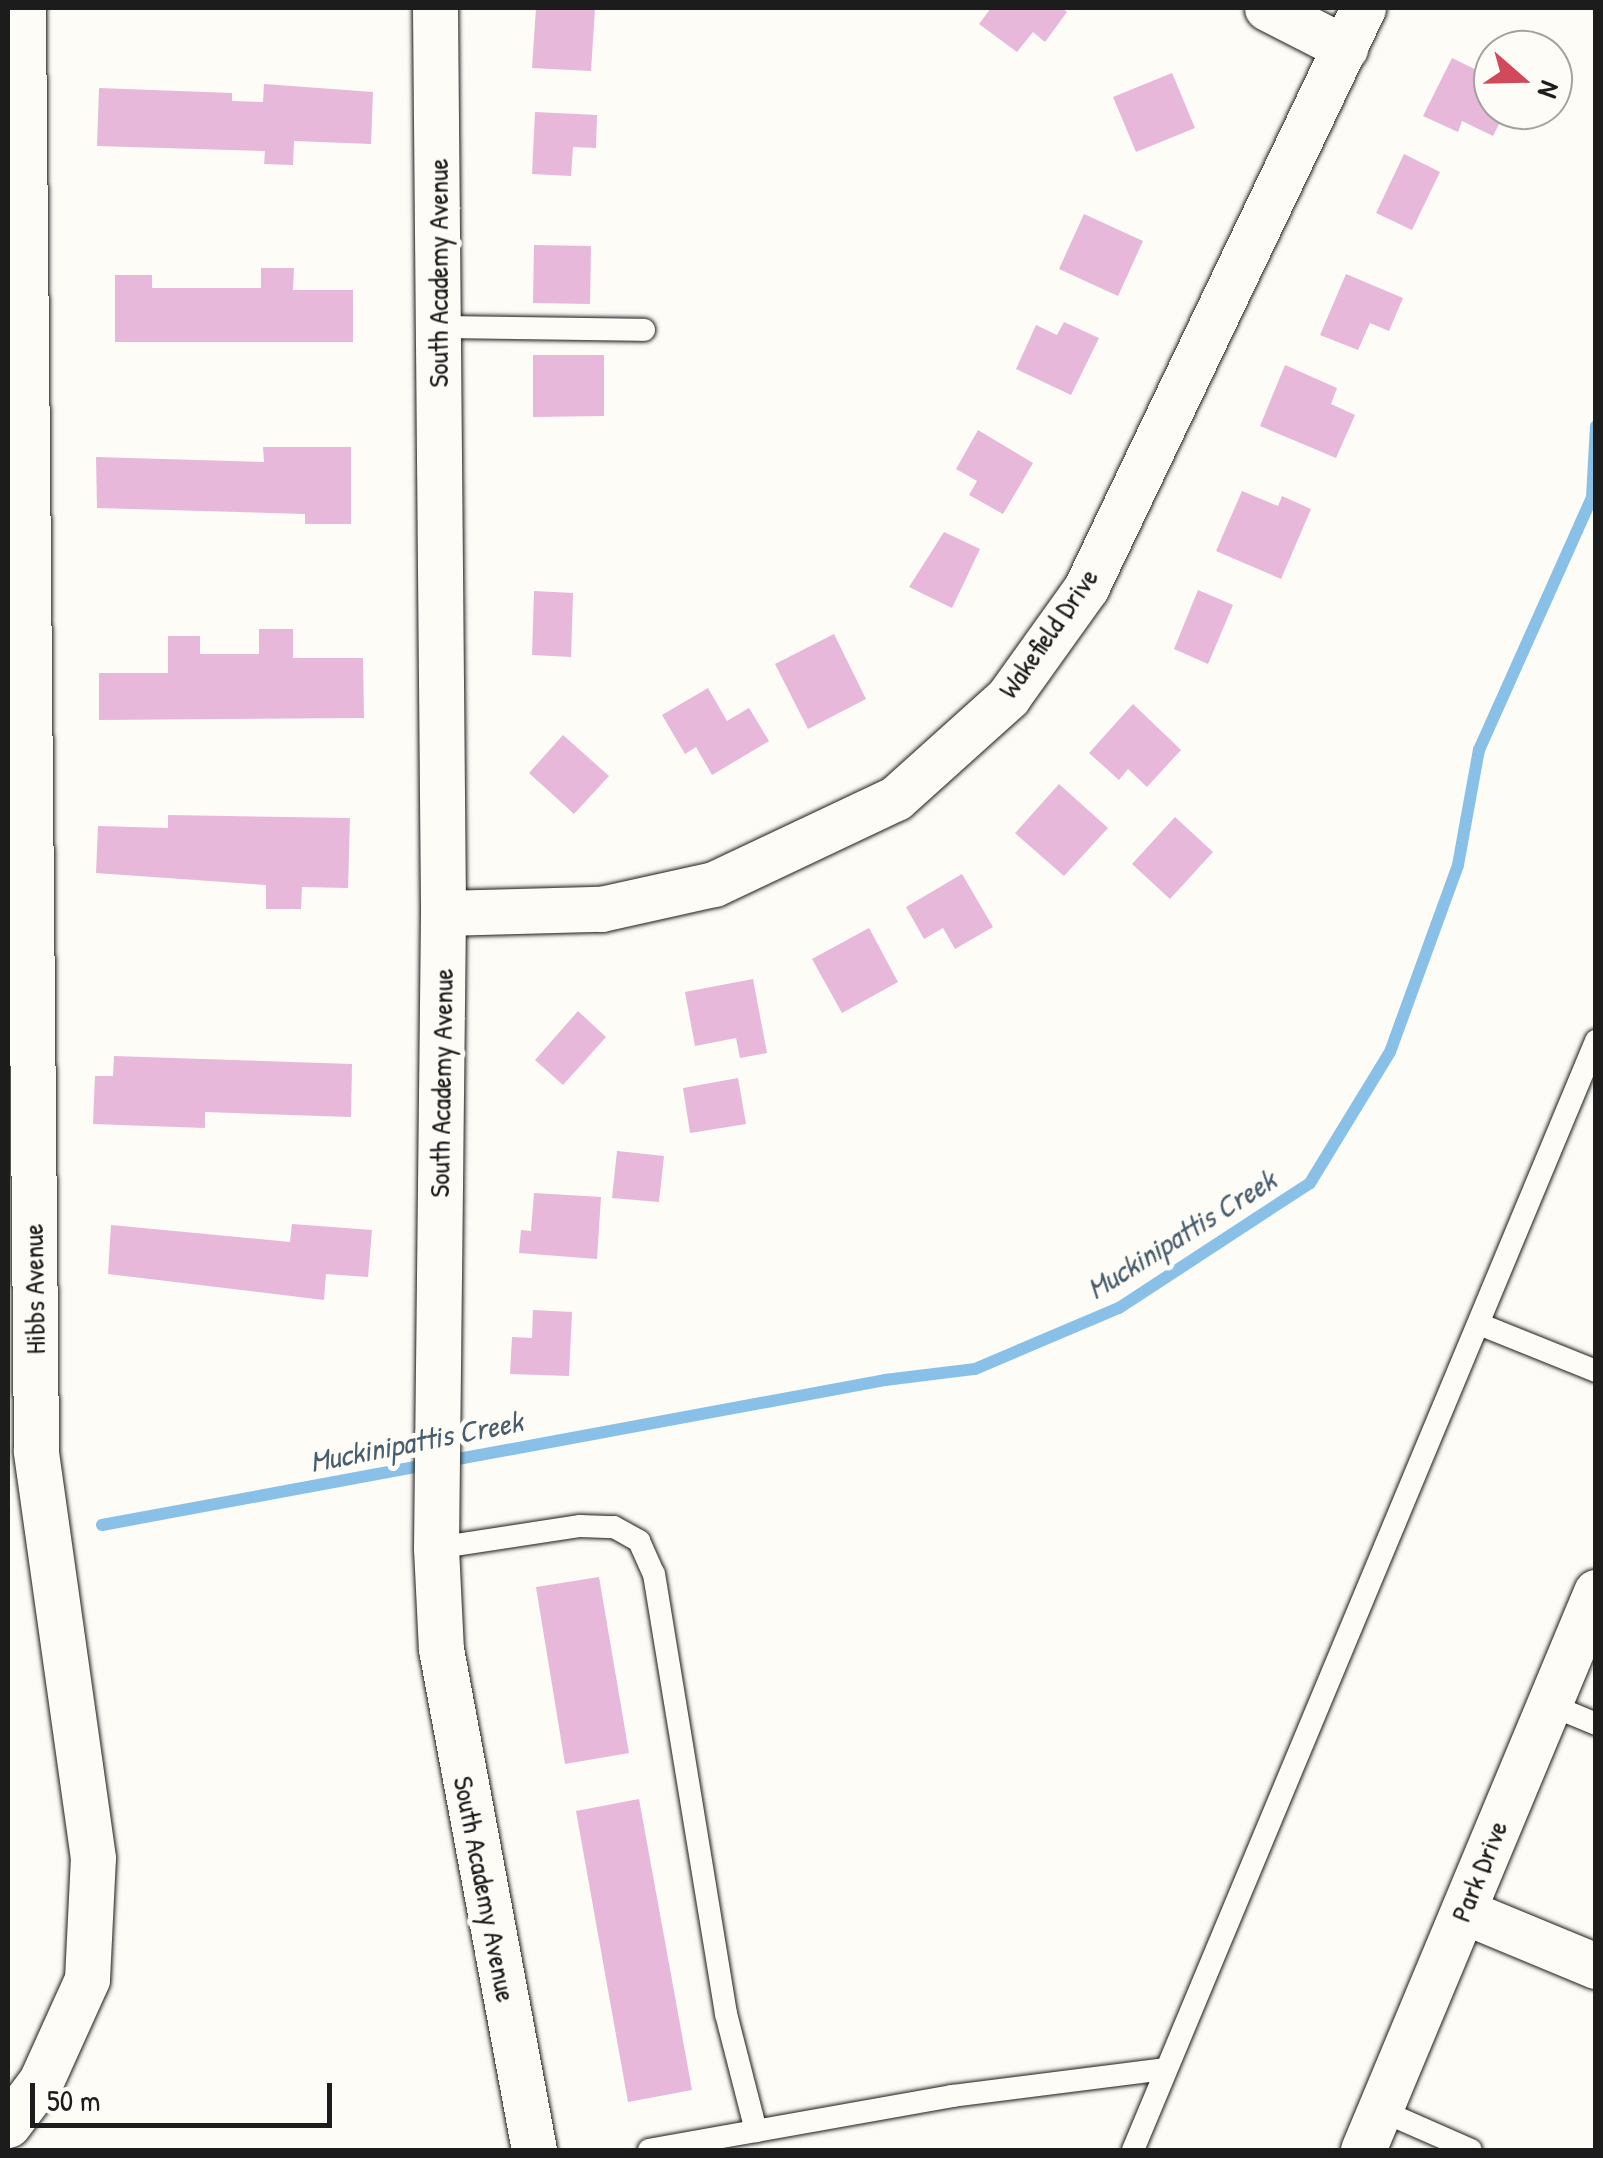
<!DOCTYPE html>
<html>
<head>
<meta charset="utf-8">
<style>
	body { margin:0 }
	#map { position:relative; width:1603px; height:2158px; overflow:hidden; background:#fdfcf7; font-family:"Patrick Hand",sans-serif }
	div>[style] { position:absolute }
	.stream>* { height:12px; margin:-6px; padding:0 6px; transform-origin:6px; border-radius:6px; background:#89c0e7 }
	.building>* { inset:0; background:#e7b8d9 }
	.roads { filter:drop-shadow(0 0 2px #1c1c1c) drop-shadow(0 0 2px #1c1c1c) }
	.service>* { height:22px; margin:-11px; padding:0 11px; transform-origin:11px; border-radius:11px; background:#fdfcf7 }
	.minor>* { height:45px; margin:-22.5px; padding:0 22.5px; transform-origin:22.5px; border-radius:22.5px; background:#fdfcf7 }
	span { translate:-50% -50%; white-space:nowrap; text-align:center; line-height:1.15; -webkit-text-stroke:10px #fdfcf7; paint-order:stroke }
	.street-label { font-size:28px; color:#1c1c1c }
	.water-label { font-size:30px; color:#485e6d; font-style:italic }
	.frame { position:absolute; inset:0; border:10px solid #1c1c1c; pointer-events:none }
	.north { position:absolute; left:1473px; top:30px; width:100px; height:100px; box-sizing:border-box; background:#fdfcf7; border:2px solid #a3a29f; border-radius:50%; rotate:110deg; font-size:28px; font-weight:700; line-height:40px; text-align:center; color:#1c1c1c }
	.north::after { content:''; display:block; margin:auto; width:35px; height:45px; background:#d1495b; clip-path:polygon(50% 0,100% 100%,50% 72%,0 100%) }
	.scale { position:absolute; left:30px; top:2083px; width:302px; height:45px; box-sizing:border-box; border:5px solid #1c1c1c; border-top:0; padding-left:12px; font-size:30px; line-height:35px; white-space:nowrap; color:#1c1c1c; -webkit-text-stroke:8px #fdfcf7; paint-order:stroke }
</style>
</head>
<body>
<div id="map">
	<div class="stream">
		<div style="left:102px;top:1525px;width:796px;rotate:-10.49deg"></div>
		<div style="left:885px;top:1380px;width:91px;rotate:-7deg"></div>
		<div style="left:975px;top:1369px;width:156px;rotate:-23deg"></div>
		<div style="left:1119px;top:1308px;width:228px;rotate:-33.2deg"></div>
		<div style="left:1310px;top:1183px;width:153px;rotate:-58.6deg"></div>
		<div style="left:1390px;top:1052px;width:199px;rotate:-70deg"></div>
		<div style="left:1458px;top:865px;width:117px;rotate:-79.7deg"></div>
		<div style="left:1479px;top:750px;width:277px;rotate:-65.9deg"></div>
		<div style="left:1592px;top:497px;width:71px;rotate:-86.8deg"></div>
	</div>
	<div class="building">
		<div style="clip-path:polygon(536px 8px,595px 8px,591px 71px,532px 68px)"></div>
		<div style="clip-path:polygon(991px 8px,1062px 8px,1067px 12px,1045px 42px,1033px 32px,1017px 52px,979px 24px)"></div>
		<div style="clip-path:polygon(1452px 58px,1493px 78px,1493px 110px,1506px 110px,1493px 136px,1462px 121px,1458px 132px,1423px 116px)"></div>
		<div style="clip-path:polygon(1172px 73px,1195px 128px,1136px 152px,1113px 97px)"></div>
		<div style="clip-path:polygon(264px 84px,373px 92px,371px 144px,294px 141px,293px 165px,264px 164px,265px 151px,97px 146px,99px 88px,232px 93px,232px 101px,263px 102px)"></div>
		<div style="clip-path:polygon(535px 112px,597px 115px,596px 148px,573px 147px,571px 176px,532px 174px)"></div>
		<div style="clip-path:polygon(1404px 154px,1440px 172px,1412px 230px,1376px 213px)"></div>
		<div style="clip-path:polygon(1084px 214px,1143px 241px,1118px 296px,1059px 269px)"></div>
		<div style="clip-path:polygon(534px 245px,591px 246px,590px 304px,533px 303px)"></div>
		<div style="clip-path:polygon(261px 268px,294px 268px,293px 290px,353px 290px,353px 342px,115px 342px,115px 275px,152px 275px,152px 288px,261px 288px)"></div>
		<div style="clip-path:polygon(1346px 274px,1403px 298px,1389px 331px,1370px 323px,1358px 350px,1320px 335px)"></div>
		<div style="clip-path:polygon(1064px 322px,1099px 338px,1071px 395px,1016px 369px,1036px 325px,1057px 335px)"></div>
		<div style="clip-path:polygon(533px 355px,604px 355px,604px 416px,533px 417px)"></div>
		<div style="clip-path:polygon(1285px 365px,1337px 388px,1331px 404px,1355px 415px,1336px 458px,1260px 426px)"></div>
		<div style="clip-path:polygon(978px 430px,1033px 463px,1003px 514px,969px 495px,977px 481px,956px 469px)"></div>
		<div style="clip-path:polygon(263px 447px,351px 447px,351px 524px,305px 524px,305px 514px,97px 508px,96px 457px,264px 462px)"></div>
		<div style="clip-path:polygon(1242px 491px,1278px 506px,1282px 496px,1311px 509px,1281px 579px,1216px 551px)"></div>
		<div style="clip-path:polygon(944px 532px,980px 549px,952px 608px,909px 587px)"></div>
		<div style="clip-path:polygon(1198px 590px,1233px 605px,1208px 664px,1174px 649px)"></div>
		<div style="clip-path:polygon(534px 591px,573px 593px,571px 657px,532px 655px)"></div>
		<div style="clip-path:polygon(259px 629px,293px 629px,293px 658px,363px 658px,364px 718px,99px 720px,99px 673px,168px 673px,168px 636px,200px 636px,200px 654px,259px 654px)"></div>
		<div style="clip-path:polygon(834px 634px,866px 699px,808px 729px,775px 664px)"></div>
		<div style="clip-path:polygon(708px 688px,727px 721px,749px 708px,769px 741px,712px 775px,696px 747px,685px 754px,662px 715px)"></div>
		<div style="clip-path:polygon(1133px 704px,1181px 750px,1147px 787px,1128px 769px,1119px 780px,1089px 753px)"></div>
		<div style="clip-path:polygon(563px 735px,609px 776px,574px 814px,529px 773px)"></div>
		<div style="clip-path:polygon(1059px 784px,1108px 828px,1064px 876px,1015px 833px)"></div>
		<div style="clip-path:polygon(168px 815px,350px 818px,348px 888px,302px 887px,301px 909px,266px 909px,266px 885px,96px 873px,98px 826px,168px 828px)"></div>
		<div style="clip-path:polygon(1175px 817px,1213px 852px,1170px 899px,1132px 864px)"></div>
		<div style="clip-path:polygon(962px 874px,993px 927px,955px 949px,943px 928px,924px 939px,906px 907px)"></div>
		<div style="clip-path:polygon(869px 928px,898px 982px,842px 1013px,812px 959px)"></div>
		<div style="clip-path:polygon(753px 979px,767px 1053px,740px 1058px,736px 1038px,695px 1046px,685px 992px)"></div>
		<div style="clip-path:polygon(578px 1011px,606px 1037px,563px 1085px,535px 1060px)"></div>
		<div style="clip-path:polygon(114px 1056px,352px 1064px,351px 1117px,205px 1112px,205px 1128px,93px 1124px,95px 1076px,113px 1076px)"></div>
		<div style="clip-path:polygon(738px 1078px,746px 1124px,690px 1133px,683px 1088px)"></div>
		<div style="clip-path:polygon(617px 1151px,664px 1156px,659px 1202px,612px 1198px)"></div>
		<div style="clip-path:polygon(534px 1193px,601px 1197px,597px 1259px,519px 1253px,521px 1230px,531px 1231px)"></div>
		<div style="clip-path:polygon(292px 1224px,372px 1230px,368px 1277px,326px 1274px,324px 1300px,108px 1274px,111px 1225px,290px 1242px)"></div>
		<div style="clip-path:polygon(533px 1310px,572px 1312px,569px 1376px,510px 1374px,512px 1337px,532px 1338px)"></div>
		<div style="clip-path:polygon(599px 1577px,629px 1753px,565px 1764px,536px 1587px)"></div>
		<div style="clip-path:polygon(639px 1799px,692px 2090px,628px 2102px,576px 1811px)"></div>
	</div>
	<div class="roads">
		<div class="service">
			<div style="left:438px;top:327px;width:206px;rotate:0.8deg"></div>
			<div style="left:1479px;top:1324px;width:126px;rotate:21.9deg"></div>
			<div style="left:436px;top:1548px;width:146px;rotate:-8.7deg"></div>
			<div style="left:580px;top:1526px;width:34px;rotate:2deg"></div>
			<div style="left:614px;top:1527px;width:29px;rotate:29deg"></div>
			<div style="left:639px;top:1541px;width:36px;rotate:66deg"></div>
			<div style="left:654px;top:1574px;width:446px;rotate:80.7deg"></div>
			<div style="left:726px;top:2014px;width:121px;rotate:75.6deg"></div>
			<div style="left:1548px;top:1704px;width:52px;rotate:22.6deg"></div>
			<div style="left:1380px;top:2110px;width:99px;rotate:23.7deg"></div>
			<div style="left:649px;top:2150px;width:308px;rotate:-10.1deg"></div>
			<div style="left:952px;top:2096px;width:215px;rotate:-7.2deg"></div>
			<div style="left:1133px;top:2150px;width:1202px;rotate:-67.34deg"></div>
		</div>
		<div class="minor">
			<div style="left:435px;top:8px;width:905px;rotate:89.49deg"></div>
			<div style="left:443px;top:913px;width:635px;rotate:90.63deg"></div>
			<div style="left:436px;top:1548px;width:101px;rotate:87.2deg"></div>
			<div style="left:441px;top:1649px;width:510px;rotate:79.48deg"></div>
			<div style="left:1267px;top:8px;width:88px;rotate:27.1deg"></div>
			<div style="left:443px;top:913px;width:158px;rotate:-1.5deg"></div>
			<div style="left:601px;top:909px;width:116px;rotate:-12.5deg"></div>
			<div style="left:714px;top:884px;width:201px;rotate:-25.3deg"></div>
			<div style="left:896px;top:798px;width:151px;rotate:-42deg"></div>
			<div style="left:1008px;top:697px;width:134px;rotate:-54.4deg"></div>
			<div style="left:1086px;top:588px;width:643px;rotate:-64.47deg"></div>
			<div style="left:1463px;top:1911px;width:144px;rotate:22.5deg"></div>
			<div style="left:8px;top:2125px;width:55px;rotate:-53.1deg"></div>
			<div style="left:41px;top:2081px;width:112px;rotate:-65.7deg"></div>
			<div style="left:87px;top:1979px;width:121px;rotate:-87.2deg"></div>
			<div style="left:93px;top:1858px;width:412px;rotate:-98deg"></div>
			<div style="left:36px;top:1450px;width:1442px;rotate:-90.52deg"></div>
			<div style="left:1363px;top:2150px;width:605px;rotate:-67.34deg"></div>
		</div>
	</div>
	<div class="street-label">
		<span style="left:438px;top:273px;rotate:-90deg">South Academy Avenue</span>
		<span style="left:1048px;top:633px;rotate:-55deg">Wakefield Drive</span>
		<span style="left:441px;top:1083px;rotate:-89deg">South Academy Avenue</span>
		<span style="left:34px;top:1289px;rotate:-91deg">Hibbs Avenue</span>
		<span style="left:1479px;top:1871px;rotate:-68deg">Park Drive</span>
		<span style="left:485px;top:1889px;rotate:79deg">South Academy Avenue</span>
	</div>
	<div class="water-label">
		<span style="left:1181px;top:1234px;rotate:-32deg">Muckinipattis Creek</span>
		<span style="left:416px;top:1441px;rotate:-11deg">Muckinipattis Creek</span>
	</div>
	<div class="frame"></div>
	<div class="north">N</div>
	<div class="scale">50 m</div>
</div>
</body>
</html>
